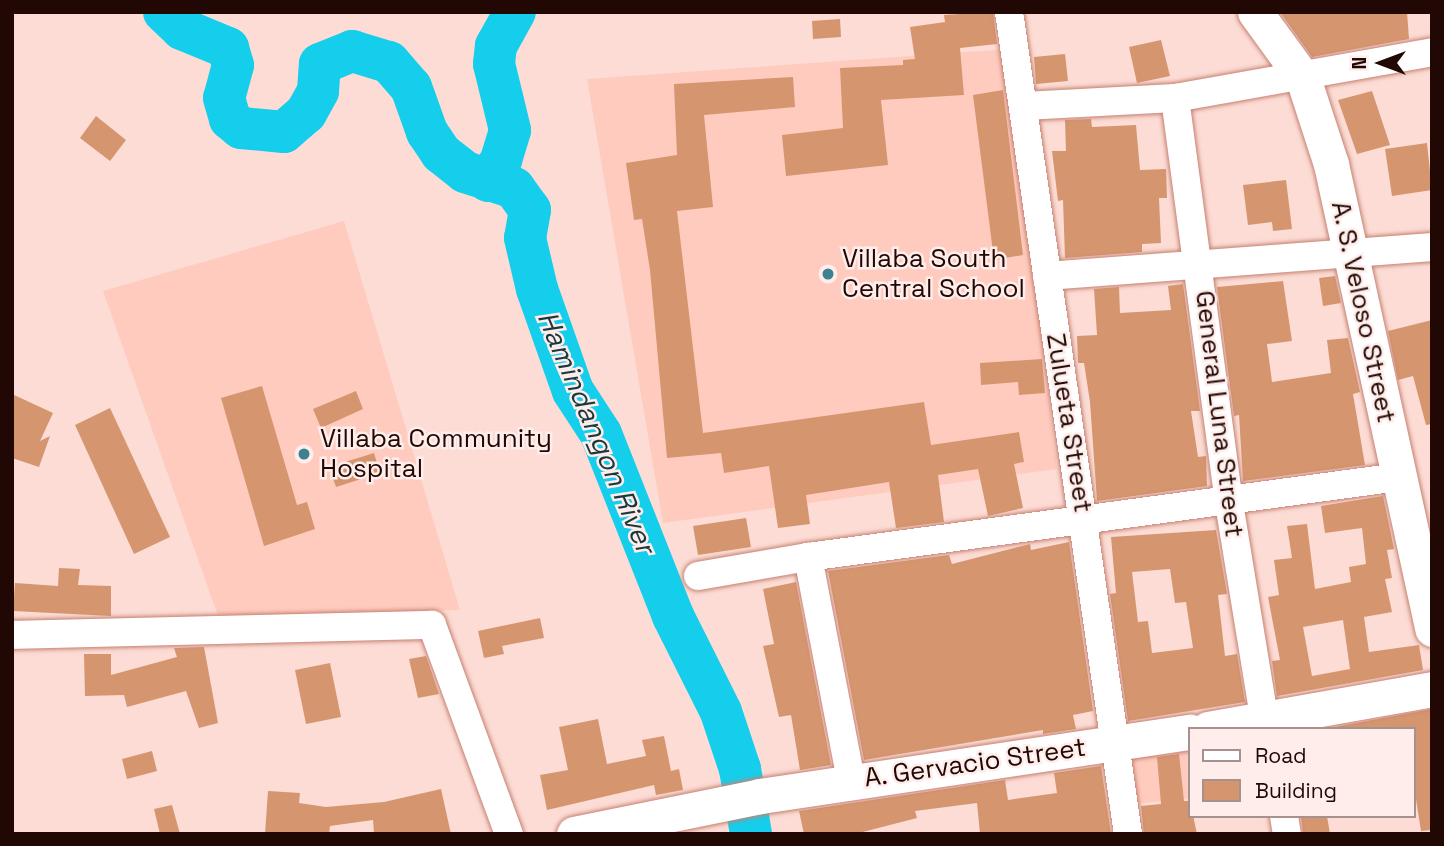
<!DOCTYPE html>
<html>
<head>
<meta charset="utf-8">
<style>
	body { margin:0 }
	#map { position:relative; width:1444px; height:846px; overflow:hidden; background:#fcdcd5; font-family:"Space Grotesk",sans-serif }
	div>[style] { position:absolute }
	.built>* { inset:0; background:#ffcbbf }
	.river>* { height:42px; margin:-21px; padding:0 21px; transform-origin:21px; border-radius:21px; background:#15ceeb }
	.building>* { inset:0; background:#d5966f }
	.roads { filter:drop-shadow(0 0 2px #c78070) drop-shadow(0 0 2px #c78070) }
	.minor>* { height:28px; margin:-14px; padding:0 14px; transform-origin:14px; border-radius:14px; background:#fff }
	.tertiary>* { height:35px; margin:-17.5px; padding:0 17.5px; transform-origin:17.5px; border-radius:17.5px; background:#fff }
	.dots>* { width:19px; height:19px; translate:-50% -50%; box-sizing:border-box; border:4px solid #feedea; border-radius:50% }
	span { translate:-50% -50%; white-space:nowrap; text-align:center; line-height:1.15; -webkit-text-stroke:5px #feedea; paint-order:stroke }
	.poi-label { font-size:26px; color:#220804 }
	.left { translate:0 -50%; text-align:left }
	.street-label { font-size:26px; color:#220804 }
	.water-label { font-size:28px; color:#18383f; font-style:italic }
	.frame { position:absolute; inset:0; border:14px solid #220804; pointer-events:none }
	.legend { position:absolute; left:1188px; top:727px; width:228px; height:91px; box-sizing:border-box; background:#feedea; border:2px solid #a6918e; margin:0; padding:9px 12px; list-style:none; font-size:21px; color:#220804 }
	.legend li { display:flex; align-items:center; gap:14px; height:35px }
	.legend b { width:35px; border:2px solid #a6918e }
	.north { position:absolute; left:1346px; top:28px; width:70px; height:70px; -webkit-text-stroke:5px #feedea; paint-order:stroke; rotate:270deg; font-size:19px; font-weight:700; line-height:28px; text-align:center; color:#220804 }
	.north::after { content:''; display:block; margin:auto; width:24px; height:32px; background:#220804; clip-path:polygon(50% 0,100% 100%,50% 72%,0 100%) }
</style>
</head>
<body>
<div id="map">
	<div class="built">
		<div style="clip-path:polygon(1009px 49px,1057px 469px,663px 523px,587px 79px)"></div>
		<div style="clip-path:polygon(344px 221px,460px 610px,218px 616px,103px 291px)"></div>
		<div style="clip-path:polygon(1190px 747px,1190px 798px,1135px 804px,1129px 754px)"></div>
	</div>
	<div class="river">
		<div style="left:164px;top:12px;width:25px;rotate:43deg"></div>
		<div style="left:182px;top:29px;width:50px;rotate:22.4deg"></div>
		<div style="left:228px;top:48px;width:18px;rotate:74deg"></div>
		<div style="left:233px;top:65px;width:34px;rotate:105deg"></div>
		<div style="left:224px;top:98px;width:22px;rotate:74deg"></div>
		<div style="left:230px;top:119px;width:14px;rotate:39deg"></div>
		<div style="left:241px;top:128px;width:43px;rotate:5.3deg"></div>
		<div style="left:284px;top:132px;width:29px;rotate:-41deg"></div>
		<div style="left:306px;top:113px;width:25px;rotate:-61deg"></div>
		<div style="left:318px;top:91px;width:27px;rotate:-86deg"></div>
		<div style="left:320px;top:64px;width:35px;rotate:-22deg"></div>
		<div style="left:352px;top:51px;width:39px;rotate:17deg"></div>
		<div style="left:389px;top:62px;width:33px;rotate:49deg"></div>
		<div style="left:411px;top:87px;width:48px;rotate:70.4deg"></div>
		<div style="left:427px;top:132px;width:25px;rotate:56deg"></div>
		<div style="left:441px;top:153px;width:31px;rotate:38deg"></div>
		<div style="left:465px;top:172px;width:52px;rotate:18.1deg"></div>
		<div style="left:514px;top:188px;width:27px;rotate:54deg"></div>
		<div style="left:530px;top:210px;width:28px;rotate:100deg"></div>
		<div style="left:525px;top:238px;width:52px;rotate:76.8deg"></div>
		<div style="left:537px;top:289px;width:108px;rotate:70.6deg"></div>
		<div style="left:573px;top:391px;width:51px;rotate:56.9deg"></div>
		<div style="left:601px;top:434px;width:196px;rotate:68.4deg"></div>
		<div style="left:673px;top:616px;width:107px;rotate:63.4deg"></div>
		<div style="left:721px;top:712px;width:60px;rotate:71.6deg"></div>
		<div style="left:740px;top:769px;width:66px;rotate:80.4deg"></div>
		<div style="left:488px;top:181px;width:25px;rotate:-58deg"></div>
		<div style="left:501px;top:160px;width:31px;rotate:-73deg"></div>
		<div style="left:510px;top:130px;width:68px;rotate:-103.6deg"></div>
		<div style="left:494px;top:64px;width:18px;rotate:-84deg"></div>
		<div style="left:496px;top:46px;width:39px;rotate:-61deg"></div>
	</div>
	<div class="building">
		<div style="clip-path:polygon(993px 12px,997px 44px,960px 48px,964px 95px,881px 100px,888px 165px,786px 176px,782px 135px,843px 128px,840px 68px,903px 65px,903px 60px,915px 59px,910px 27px,945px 22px,944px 15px)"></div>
		<div style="clip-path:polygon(1280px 12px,1407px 12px,1409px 39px,1312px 57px)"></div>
		<div style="clip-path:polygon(840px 19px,841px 37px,813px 39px,812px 21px)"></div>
		<div style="clip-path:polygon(1161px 40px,1170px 76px,1137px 83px,1129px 47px)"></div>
		<div style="clip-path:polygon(1065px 54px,1068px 81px,1036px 84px,1034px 57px)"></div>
		<div style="clip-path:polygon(793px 77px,795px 107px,704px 115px,713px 207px,677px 211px,703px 433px,924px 402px,931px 445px,1019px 432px,1024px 462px,1014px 464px,1023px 508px,988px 516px,978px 469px,938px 475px,944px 522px,896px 528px,889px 482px,806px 495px,810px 524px,778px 528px,769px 466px,724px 473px,721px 453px,667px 458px,650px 270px,642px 219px,634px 220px,626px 163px,677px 155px,674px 84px)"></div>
		<div style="clip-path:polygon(1003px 90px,1023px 255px,994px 260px,973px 95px)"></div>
		<div style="clip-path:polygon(1372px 91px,1390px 145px,1357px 154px,1338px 100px)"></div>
		<div style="clip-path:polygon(96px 116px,126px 140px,110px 161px,80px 138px)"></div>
		<div style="clip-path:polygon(1091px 119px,1092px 127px,1136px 125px,1140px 170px,1166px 169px,1167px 198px,1159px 198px,1161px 243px,1142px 244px,1142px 252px,1065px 258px,1063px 200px,1058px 201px,1052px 151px,1066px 151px,1065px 120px)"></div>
		<div style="clip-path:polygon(1427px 143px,1432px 190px,1392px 196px,1385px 149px)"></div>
		<div style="clip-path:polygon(1286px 180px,1292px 229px,1273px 231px,1272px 222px,1248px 225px,1243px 185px)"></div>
		<div style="clip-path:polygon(1335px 276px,1341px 303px,1323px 306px,1319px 278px)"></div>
		<div style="clip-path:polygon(1283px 281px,1292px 341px,1267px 344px,1272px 382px,1331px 373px,1327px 340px,1348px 338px,1360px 392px,1353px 394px,1365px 465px,1243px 481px,1239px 415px,1234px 416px,1217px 287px)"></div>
		<div style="clip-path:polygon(1183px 284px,1200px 411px,1191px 411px,1198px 457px,1206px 456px,1207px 486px,1097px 501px,1090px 402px,1084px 363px,1078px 363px,1077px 336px,1097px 335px,1094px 289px,1119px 287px,1120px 313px,1171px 310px,1168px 286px)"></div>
		<div style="clip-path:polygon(1432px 320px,1432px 424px,1426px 425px,1413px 376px,1398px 380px,1388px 331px)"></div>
		<div style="clip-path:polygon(1042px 359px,1045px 393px,1019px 395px,1018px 382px,981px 385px,980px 363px)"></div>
		<div style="clip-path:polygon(262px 386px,297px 505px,307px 502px,315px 529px,264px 546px,221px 398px)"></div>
		<div style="clip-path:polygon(356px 391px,363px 409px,321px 428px,313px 409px)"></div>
		<div style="clip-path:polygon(12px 394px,53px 413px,40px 441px,50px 436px,39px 467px,12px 458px)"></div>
		<div style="clip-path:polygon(110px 408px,170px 537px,134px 554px,75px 425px)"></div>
		<div style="clip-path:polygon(374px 453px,380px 473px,336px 487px,329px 467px)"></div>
		<div style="clip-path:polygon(evenodd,1383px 496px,1394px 549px,1387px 550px,1392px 578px,1385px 579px,1392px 612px,1364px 617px,1369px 652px,1419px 645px,1423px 670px,1277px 696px,1272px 661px,1280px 660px,1268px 597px,1279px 595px,1274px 560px,1292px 558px,1287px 526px,1307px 524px,1315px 589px,1351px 582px,1349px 567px,1366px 564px,1362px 528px,1325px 533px,1321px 506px,1383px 496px,1343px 620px,1350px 669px,1312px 676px,1303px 627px,1343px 620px)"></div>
		<div style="clip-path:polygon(746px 518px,751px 547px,698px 555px,693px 526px)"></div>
		<div style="clip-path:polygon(evenodd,1216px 530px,1227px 594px,1218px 595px,1225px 656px,1237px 654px,1245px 702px,1128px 721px,1110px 594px,1116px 593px,1111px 537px,1216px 530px,1170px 569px,1175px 603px,1186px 602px,1193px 648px,1152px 653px,1148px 621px,1138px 622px,1132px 572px,1170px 569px)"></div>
		<div style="clip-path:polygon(1069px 542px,1093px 711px,1073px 715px,1076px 729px,1043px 734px,1043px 730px,864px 760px,828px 571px,949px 555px,952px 564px,1030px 544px,1031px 550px)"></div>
		<div style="clip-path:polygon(59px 568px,80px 569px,78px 585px,111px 586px,111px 616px,13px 611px,15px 583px,58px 586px)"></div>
		<div style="clip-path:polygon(796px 582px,831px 765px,800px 770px,791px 715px,779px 717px,763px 646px,774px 644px,763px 589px)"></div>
		<div style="clip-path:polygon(540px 618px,544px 638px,502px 646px,504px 654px,484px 658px,478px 631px)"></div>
		<div style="clip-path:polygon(204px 647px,218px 723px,199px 728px,186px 691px,127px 707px,124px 695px,85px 696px,84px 654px,111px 654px,111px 675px,177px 657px,174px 648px)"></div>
		<div style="clip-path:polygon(426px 656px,439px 694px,418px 698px,409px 659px)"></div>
		<div style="clip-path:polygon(330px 663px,341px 717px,306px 724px,295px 670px)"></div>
		<div style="clip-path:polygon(1432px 709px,1432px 830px,1421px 831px,1414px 787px,1414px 729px,1324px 729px)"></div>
		<div style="clip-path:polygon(598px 719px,607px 764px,646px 756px,642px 740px,664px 736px,671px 771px,679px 769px,683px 790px,656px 795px,654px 785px,547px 810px,540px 775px,568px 770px,559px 727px)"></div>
		<div style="clip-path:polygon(152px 751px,157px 771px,127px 779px,122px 759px)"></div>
		<div style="clip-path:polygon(1179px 754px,1184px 801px,1190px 801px,1197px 834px,1144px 834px,1141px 806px,1161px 804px,1157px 757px)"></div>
		<div style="clip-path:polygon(1101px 766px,1111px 834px,980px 834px,977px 803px,915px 811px,917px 818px,855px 834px,804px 834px,799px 811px,1005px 780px,1008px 800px,1057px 793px,1054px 773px)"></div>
		<div style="clip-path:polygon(441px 789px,451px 834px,374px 834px,373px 820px,330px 826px,329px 834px,265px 834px,268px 791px,300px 793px,299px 803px,326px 807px,384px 802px)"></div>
		<div style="clip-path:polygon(172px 805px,180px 834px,160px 834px,154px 809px)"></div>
		<div style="clip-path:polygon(1301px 816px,1327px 816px,1330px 834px,1303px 834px)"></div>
	</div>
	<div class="roads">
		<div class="minor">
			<div style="left:1009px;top:12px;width:831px;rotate:81.76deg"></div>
			<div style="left:1175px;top:98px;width:409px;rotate:82.4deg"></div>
			<div style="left:1229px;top:503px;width:229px;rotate:80.7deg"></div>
			<div style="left:1024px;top:106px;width:151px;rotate:-3deg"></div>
			<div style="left:1175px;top:98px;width:261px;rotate:-10.1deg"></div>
			<div style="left:1047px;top:276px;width:386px;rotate:-4.3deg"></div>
			<div style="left:808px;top:557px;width:228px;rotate:79.1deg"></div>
			<div style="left:698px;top:576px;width:112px;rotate:-9.8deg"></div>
			<div style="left:808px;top:557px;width:596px;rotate:-7.71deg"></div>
			<div style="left:12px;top:635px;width:420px;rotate:-1.4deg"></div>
			<div style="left:432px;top:625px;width:223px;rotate:69.8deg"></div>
			<div style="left:1284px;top:816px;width:18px;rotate:81deg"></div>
		</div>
		<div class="tertiary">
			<div style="left:1255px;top:12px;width:82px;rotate:54deg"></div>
			<div style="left:1303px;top:78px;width:90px;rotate:72deg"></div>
			<div style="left:1331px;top:164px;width:476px;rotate:77.7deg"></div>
			<div style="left:1208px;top:729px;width:228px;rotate:-10.1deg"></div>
			<div style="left:574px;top:834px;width:190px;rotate:-11.5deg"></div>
			<div style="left:760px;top:796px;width:435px;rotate:-8.5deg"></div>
		</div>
	</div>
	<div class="dots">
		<div style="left:828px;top:274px;background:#3d8290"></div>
		<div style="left:304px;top:454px;background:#3d8290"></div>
	</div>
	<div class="poi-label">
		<span class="left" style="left:842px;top:274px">Villaba South<br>Central School</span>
		<span class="left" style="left:320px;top:454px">Villaba Community<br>Hospital</span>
	</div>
	<div class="street-label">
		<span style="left:1363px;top:312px;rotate:78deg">A. S. Veloso Street</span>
		<span style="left:1219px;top:414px;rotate:83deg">General Luna Street</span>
		<span style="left:1069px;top:423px;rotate:81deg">Zulueta Street</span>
		<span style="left:975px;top:763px;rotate:-8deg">A. Gervacio Street</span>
	</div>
	<div class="water-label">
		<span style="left:597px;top:432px;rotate:67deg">Hamindangon River</span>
	</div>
	<div class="frame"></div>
	<ul class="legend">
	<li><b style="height:9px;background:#fff"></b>Road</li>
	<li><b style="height:19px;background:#d5966f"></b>Building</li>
	</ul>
	<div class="north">N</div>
</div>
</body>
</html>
